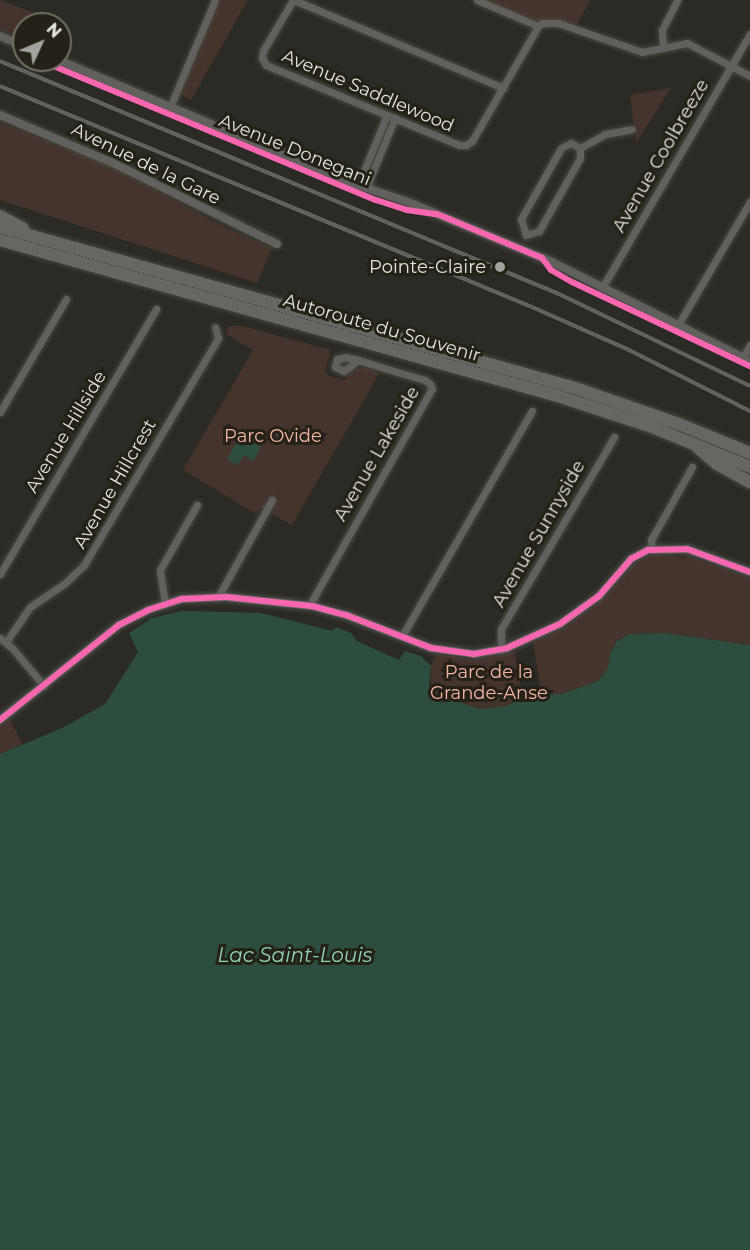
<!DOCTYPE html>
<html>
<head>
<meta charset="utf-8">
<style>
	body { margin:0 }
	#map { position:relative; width:750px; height:1250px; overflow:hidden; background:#2b2a24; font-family:Montserrat,sans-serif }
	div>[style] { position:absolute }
	.green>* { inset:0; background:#45332d }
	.water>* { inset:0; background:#2d4e3f }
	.roads { filter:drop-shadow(0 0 2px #484742) drop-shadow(0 0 2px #484742) }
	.minor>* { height:7px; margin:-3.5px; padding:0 3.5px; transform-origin:3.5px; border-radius:3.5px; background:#61605d }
	.tertiary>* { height:8px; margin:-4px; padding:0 4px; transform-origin:4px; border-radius:4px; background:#61605d }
	.motorway>* { height:12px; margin:-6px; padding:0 6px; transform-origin:6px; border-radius:6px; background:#676662 }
	.rail>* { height:4px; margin-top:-2px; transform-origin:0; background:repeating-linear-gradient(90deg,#242218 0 4.5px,#676663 0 9px); box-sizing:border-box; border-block:2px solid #676663 }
	.cycleway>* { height:6px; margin:-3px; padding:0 3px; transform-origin:3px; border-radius:3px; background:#f766af }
	.dots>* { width:16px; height:16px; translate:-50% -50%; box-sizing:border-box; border:3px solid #242218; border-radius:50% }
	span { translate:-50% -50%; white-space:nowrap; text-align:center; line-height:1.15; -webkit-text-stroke:6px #242218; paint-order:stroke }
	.street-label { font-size:18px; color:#e4e3dc }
	.poi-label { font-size:18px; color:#e4e3dc }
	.right { translate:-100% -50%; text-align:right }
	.park-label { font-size:18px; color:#f5b4a2 }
	.water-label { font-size:20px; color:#8fd2b5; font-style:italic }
	.north { position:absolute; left:12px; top:12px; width:60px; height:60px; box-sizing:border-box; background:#242218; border:2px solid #716f66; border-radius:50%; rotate:46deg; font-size:16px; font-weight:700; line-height:24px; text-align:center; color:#e4e3dc }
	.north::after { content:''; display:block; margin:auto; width:21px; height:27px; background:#a3a29c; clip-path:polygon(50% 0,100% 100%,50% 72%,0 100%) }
</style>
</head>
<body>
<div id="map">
	<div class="green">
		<div style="clip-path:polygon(0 0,32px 12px,27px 24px,24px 24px,21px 38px,0 29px)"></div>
		<div style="clip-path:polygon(218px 0,248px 0,191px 100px,180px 94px)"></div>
		<div style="clip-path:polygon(475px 0,590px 0,575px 28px,558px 23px,538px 26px)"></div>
		<div style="clip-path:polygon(671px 88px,636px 143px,630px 95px)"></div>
		<div style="clip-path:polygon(0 122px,115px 168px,224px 227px,272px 248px,257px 283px,0 200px)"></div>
		<div style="clip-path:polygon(238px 325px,331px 350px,325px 371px,329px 376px,345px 380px,350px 370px,359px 367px,369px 368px,379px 374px,292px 525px,261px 508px,256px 514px,183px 470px,253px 350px,226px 334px,229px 326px)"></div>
		<div style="clip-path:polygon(663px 553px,685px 558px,687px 555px,750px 578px,750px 645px,665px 633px,630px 634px,617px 641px,610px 654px,608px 668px,598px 681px,562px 694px,541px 694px,533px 642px,565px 626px,596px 604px,630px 566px,650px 554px)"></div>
		<div style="clip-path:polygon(514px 649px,523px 698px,516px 702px,501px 708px,481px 709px,464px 704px,451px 696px,435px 694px,431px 690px,431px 666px,436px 654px,471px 659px)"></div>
		<div style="clip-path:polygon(10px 719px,22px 744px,0 754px,0 724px)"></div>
	</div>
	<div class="water">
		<div style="clip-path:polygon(239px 439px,249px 445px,251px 441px,261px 447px,253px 461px,244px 455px,238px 465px,227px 459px)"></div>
		<div style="clip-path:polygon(182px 611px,261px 613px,332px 631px,336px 627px,351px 633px,357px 641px,399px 660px,405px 651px,421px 656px,431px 666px,429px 686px,435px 694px,451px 696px,464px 704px,481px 709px,507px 706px,527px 695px,562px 694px,598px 681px,608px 668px,610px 654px,617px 641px,630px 634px,665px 633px,750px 645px,750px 1250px,0 1250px,0 754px,62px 728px,105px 704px,138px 652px,129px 633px,152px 618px)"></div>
	</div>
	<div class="roads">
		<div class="minor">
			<div style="left:293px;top:0;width:59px;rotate:120.5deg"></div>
			<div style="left:263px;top:51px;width:7px;rotate:98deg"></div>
			<div style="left:262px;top:58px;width:8px;rotate:60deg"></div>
			<div style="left:266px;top:65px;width:209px;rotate:22.5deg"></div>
			<div style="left:459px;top:145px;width:7px"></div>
			<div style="left:466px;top:145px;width:7px;rotate:-34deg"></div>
			<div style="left:472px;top:141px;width:133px;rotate:-60.1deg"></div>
			<div style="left:294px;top:0;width:227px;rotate:22.8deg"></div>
			<div style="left:477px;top:0;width:66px;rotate:23.1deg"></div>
			<div style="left:538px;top:26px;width:5px;rotate:-37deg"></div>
			<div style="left:542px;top:23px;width:16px"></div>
			<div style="left:558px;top:23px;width:89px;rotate:19deg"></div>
			<div style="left:642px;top:52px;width:46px;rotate:-11.3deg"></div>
			<div style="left:687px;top:43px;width:71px;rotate:27.6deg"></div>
			<div style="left:663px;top:46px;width:16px;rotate:-94deg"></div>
			<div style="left:662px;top:30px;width:34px;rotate:-63deg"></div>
			<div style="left:170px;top:107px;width:116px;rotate:-67.2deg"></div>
			<div style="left:571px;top:143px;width:10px;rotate:29deg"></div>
			<div style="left:580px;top:148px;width:10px;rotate:90deg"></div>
			<div style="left:580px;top:158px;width:84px;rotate:119.3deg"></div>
			<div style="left:539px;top:231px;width:14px;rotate:163deg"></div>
			<div style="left:526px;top:235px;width:17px;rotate:-107deg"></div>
			<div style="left:521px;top:219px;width:81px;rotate:-60.6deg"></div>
			<div style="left:561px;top:148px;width:11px;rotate:-27deg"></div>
			<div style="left:580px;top:148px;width:29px;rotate:-29deg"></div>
			<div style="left:605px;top:134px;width:27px;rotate:-10deg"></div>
			<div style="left:358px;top:185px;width:76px;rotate:-67.5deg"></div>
			<div style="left:366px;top:188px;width:76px;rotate:-67.5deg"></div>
			<div style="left:602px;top:288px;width:294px;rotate:-59.8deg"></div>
			<div style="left:678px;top:325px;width:143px;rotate:-59.7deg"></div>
			<div style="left:743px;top:357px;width:14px;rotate:-60deg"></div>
			<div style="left:0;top:412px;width:131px;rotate:-59.7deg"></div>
			<div style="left:652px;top:549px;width:9px;rotate:-96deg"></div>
			<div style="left:651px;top:540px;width:84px;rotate:-60.7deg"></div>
			<div style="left:0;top:574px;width:308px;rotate:-59.5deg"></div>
			<div style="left:218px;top:597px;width:111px;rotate:-60.9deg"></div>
			<div style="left:165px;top:603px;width:33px;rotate:-99deg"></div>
			<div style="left:160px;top:570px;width:75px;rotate:-60.4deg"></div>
			<div style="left:309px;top:606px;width:249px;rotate:-60.5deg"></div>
			<div style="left:432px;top:389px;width:5px;rotate:-112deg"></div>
			<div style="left:430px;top:384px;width:6px;rotate:-141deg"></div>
			<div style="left:425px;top:380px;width:29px;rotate:-164deg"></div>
			<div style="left:397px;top:372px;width:41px;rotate:-162.9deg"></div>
			<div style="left:358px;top:360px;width:12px;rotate:-166deg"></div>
			<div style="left:346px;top:357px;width:9px;rotate:167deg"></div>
			<div style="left:337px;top:359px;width:8px;rotate:104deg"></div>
			<div style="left:335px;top:367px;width:10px;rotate:24deg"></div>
			<div style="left:344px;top:371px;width:18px;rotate:-38deg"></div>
			<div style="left:402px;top:636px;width:260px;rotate:-60deg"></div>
			<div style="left:0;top:638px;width:17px;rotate:40deg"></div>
			<div style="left:13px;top:649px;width:48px;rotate:50deg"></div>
			<div style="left:6px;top:642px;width:42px;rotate:-55.6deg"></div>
			<div style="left:30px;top:607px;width:42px;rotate:-34.4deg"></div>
			<div style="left:65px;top:583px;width:26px;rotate:-43deg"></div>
			<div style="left:84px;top:565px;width:264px;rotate:-59.4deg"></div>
			<div style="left:218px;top:338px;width:11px;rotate:-105deg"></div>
			<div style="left:501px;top:650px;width:21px;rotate:-90deg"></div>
			<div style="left:501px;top:629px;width:223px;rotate:-59.5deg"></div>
		</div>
		<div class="tertiary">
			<div style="left:0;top:36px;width:26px;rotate:23deg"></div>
			<div style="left:58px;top:60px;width:319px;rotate:22.7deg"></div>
			<div style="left:352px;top:183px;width:59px;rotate:18.7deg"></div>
			<div style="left:408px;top:202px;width:156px;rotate:22.6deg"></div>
			<div style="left:552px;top:262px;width:221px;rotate:26.6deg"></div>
			<div style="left:0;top:115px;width:123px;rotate:23deg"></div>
			<div style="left:113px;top:163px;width:183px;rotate:26.3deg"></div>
			<div style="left:0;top:720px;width:152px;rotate:-38.6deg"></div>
			<div style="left:119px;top:625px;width:33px;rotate:-27deg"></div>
			<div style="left:148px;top:610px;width:36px;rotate:-18deg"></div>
			<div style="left:182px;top:599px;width:44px;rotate:-2.6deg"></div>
			<div style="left:226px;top:597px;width:86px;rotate:6deg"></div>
			<div style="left:312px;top:606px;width:35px;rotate:15deg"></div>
			<div style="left:346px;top:615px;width:91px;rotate:21.2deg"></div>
			<div style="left:431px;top:648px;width:43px;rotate:7.9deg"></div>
			<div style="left:474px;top:654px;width:34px;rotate:-10deg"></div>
			<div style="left:507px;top:648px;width:58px;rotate:-24.4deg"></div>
			<div style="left:560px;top:624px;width:48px;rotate:-35.7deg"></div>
			<div style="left:599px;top:596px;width:49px;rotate:-49.1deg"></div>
			<div style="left:631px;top:559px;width:19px;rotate:-28deg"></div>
			<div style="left:648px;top:550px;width:39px;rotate:-1deg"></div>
			<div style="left:687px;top:549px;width:67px;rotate:20.1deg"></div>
		</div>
		<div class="motorway">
			<div style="left:0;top:216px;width:26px;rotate:28deg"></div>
			<div style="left:0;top:227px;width:597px;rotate:15.64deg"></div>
			<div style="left:575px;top:388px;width:110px;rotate:19.1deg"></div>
			<div style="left:679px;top:424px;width:77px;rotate:22.2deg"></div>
			<div style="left:0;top:240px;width:583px;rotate:15.63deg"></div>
			<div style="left:561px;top:397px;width:96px;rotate:18.2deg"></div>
			<div style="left:652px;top:427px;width:106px;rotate:22.2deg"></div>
			<div style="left:698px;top:448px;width:25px;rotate:40deg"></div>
			<div style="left:717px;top:464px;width:38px;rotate:29deg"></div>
		</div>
	</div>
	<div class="rail">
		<div style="left:0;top:61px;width:606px;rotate:22.63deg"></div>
		<div style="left:559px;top:294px;width:212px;rotate:25.7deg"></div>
		<div style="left:0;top:86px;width:576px;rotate:22.56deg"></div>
		<div style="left:532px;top:307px;width:106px;rotate:23.9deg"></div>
		<div style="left:629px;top:350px;width:136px;rotate:26.8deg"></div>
	</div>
	<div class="cycleway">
		<div style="left:39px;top:60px;width:365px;rotate:22.6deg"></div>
		<div style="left:376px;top:200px;width:33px;rotate:18deg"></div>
		<div style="left:407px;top:210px;width:30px;rotate:8deg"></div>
		<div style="left:437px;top:214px;width:114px;rotate:22.7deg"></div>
		<div style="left:542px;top:258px;width:15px;rotate:53deg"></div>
		<div style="left:551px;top:270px;width:24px;rotate:30deg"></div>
		<div style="left:572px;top:282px;width:197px;rotate:25.3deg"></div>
		<div style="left:0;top:720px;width:152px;rotate:-38.6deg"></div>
		<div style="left:119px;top:625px;width:33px;rotate:-27deg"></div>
		<div style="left:148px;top:610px;width:36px;rotate:-18deg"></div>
		<div style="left:182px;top:599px;width:44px;rotate:-2.6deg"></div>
		<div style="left:226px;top:597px;width:86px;rotate:6deg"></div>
		<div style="left:312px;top:606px;width:35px;rotate:15deg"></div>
		<div style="left:346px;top:615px;width:91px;rotate:21.2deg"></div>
		<div style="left:431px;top:648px;width:43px;rotate:7.9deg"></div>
		<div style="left:474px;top:654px;width:34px;rotate:-10deg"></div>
		<div style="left:507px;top:648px;width:58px;rotate:-24.4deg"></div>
		<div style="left:560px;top:624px;width:48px;rotate:-35.7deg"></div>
		<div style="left:599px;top:596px;width:49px;rotate:-49.1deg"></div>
		<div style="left:631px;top:559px;width:19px;rotate:-28deg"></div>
		<div style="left:648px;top:550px;width:39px;rotate:-1deg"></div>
		<div style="left:687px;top:549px;width:67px;rotate:20.1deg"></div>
	</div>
	<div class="dots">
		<div style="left:500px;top:267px;background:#a3a29c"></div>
	</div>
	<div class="street-label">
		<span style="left:368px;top:91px;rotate:23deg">Avenue Saddlewood</span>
		<span style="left:295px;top:150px;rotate:22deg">Avenue Donegani</span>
		<span style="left:661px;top:156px;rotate:-60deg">Avenue Coolbreeze</span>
		<span style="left:146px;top:164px;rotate:26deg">Avenue de la Gare</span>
		<span style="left:382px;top:328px;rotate:16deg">Autoroute du Souvenir</span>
		<span style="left:66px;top:432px;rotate:-59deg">Avenue Hillside</span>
		<span style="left:377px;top:454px;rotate:-60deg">Avenue Lakeside</span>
		<span style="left:115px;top:484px;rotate:-60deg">Avenue Hillcrest</span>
		<span style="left:539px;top:534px;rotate:-60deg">Avenue Sunnyside</span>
	</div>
	<div class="poi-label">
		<span class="right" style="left:486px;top:267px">Pointe-Claire</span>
	</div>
	<div class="park-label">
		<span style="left:273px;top:436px">Parc Ovide</span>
		<span style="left:489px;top:683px">Parc de la<br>Grande-Anse</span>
	</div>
	<div class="water-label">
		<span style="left:295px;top:955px">Lac Saint-Louis</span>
	</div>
	<div class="north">N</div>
</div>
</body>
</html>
